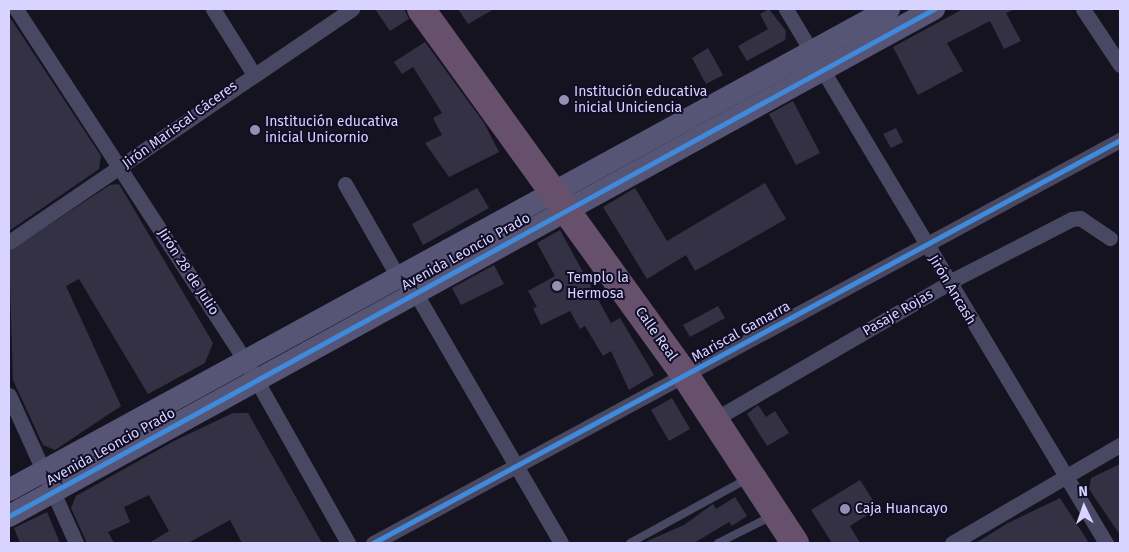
<!DOCTYPE html>
<html>
<head>
<meta charset="utf-8">
<style>
	body { margin:0 }
	#map { position:relative; width:1129px; height:552px; overflow:hidden; background:#161321; font-family:"Fira Sans",sans-serif }
	div>[style] { position:absolute }
	.building>* { inset:0; background:#343144 }
	.lane>* { height:8px; margin:-4px; padding:0 4px; transform-origin:4px; border-radius:4px; background:#484862 }
	.street>* { height:15px; margin:-7.5px; padding:0 7.5px; transform-origin:7.5px; border-radius:7.5px; background:#484862 }
	.secondary>* { height:22px; margin:-11px; padding:0 11px; transform-origin:11px; border-radius:11px; background:#575575 }
	.highway>* { height:28px; margin:-14px; padding:0 14px; transform-origin:14px; border-radius:14px; background:#66506c }
	.cycleway>* { height:5px; margin:-2.5px; padding:0 2.5px; transform-origin:2.5px; border-radius:2.5px; background:#408adc }
	.dots>* { width:14px; height:14px; translate:-50% -50%; box-sizing:border-box; border:2px solid #120d27; border-radius:50% }
	span { translate:-50% -50%; white-space:nowrap; text-align:center; line-height:1.15; -webkit-text-stroke:4px #120d27; paint-order:stroke }
	.poi-label { font-size:14px; color:#d8d4ff }
	.left { translate:0 -50%; text-align:left }
	.street-label { font-size:14px; color:#d8d4ff }
	.frame { position:absolute; inset:0; border:10px solid #d8d4ff; pointer-events:none }
	.north { position:absolute; left:1059px; top:482px; width:50px; height:50px; -webkit-text-stroke:4px #120d27; paint-order:stroke; rotate:357deg; font-size:14px; font-weight:700; line-height:20px; text-align:center; color:#d8d4ff }
	.north::after { content:''; display:block; margin:auto; width:18px; height:22px; background:#d8d4ff; clip-path:polygon(50% 0,100% 100%,50% 72%,0 100%) }
</style>
</head>
<body>
<div id="map">
	<div class="building">
		<div style="clip-path:polygon(375px 9px,404px 9px,409px 19px,390px 31px)"></div>
		<div style="clip-path:polygon(458px 9px,494px 9px,468px 24px)"></div>
		<div style="clip-path:polygon(769px 9px,786px 31px,785px 40px,747px 61px,738px 46px,768px 29px,760px 14px)"></div>
		<div style="clip-path:polygon(963px 9px,1015px 9px,1006px 13px,1021px 41px,1004px 49px,990px 21px,947px 43px,963px 71px,918px 95px,893px 47px)"></div>
		<div style="clip-path:polygon(9px 16px,101px 156px,99px 169px,9px 231px)"></div>
		<div style="clip-path:polygon(425px 42px,484px 123px,499px 152px,449px 177px,425px 143px,442px 135px,433px 118px,442px 113px,413px 67px,402px 74px,394px 62px)"></div>
		<div style="clip-path:polygon(708px 48px,723px 75px,706px 84px,692px 58px)"></div>
		<div style="clip-path:polygon(793px 101px,820px 153px,796px 165px,769px 114px)"></div>
		<div style="clip-path:polygon(896px 128px,903px 142px,891px 148px,883px 134px)"></div>
		<div style="clip-path:polygon(765px 183px,786px 219px,695px 271px,686px 255px,647px 279px,603px 207px,635px 188px,667px 241px)"></div>
		<div style="clip-path:polygon(119px 184px,213px 343px,205px 363px,148px 394px,79px 279px,66px 286px,121px 406px,55px 450px,43px 445px,13px 380px,9px 251px,110px 185px)"></div>
		<div style="clip-path:polygon(477px 188px,489px 208px,423px 245px,412px 224px)"></div>
		<div style="clip-path:polygon(560px 230px,611px 323px,620px 318px,654px 375px,629px 390px,611px 351px,603px 356px,585px 326px,580px 329px,570px 311px,541px 325px,533px 308px,537px 307px,528px 291px,555px 276px,537px 243px)"></div>
		<div style="clip-path:polygon(494px 265px,504px 284px,461px 305px,452px 288px)"></div>
		<div style="clip-path:polygon(718px 306px,725px 318px,690px 337px,683px 325px)"></div>
		<div style="clip-path:polygon(672px 398px,690px 429px,669px 441px,651px 410px)"></div>
		<div style="clip-path:polygon(758px 405px,766px 417px,775px 411px,789px 433px,767px 446px,747px 414px)"></div>
		<div style="clip-path:polygon(233px 413px,248px 413px,322px 543px,242px 543px,230px 520px,188px 543px,149px 543px,169px 531px,149px 495px,124px 507px,130px 522px,108px 532px,114px 543px,87px 543px,71px 508px,76px 496px,174px 441px)"></div>
		<div style="clip-path:polygon(1120px 464px,1120px 535px,1089px 489px,1091px 478px)"></div>
		<div style="clip-path:polygon(860px 480px,878px 508px,850px 526px,860px 543px,832px 543px,811px 510px)"></div>
		<div style="clip-path:polygon(735px 497px,747px 516px,732px 526px,729px 522px,694px 543px,643px 543px,684px 525px,713px 504px,716px 509px)"></div>
		<div style="clip-path:polygon(1060px 498px,1089px 543px,976px 543px,1008px 523px)"></div>
		<div style="clip-path:polygon(47px 512px,60px 543px,20px 543px,14px 528px)"></div>
	</div>
	<div class="lane">
		<div style="left:630px;top:543px;width:133px;rotate:-28.7deg"></div>
		<div style="left:718px;top:543px;width:60px;rotate:-26.6deg"></div>
	</div>
	<div class="street">
		<div style="left:16px;top:9px;width:419px;rotate:56.9deg"></div>
		<div style="left:245px;top:360px;width:210px;rotate:60.6deg"></div>
		<div style="left:213px;top:9px;width:75px;rotate:58deg"></div>
		<div style="left:786px;top:9px;width:623px;rotate:59.07deg"></div>
		<div style="left:1083px;top:9px;width:67px;rotate:56.5deg"></div>
		<div style="left:345px;top:184px;width:107px;rotate:60.3deg"></div>
		<div style="left:398px;top:277px;width:23px;rotate:41deg"></div>
		<div style="left:415px;top:292px;width:290px;rotate:59.8deg"></div>
		<div style="left:9px;top:242px;width:415px;rotate:-34.2deg"></div>
		<div style="left:9px;top:395px;width:162px;rotate:65.6deg"></div>
		<div style="left:715px;top:419px;width:280px;rotate:-30.2deg"></div>
		<div style="left:957px;top:278px;width:129px;rotate:-27.2deg"></div>
		<div style="left:1072px;top:219px;width:8px;rotate:-7deg"></div>
		<div style="left:1080px;top:218px;width:36px;rotate:34deg"></div>
		<div style="left:373px;top:543px;width:849px;rotate:-28.35deg"></div>
		<div style="left:952px;top:543px;width:194px;rotate:-30.3deg"></div>
	</div>
	<div class="secondary">
		<div style="left:9px;top:490px;width:1003px;rotate:-28.66deg"></div>
		<div style="left:9px;top:516px;width:1055px;rotate:-28.73deg"></div>
	</div>
	<div class="highway">
		<div style="left:421px;top:9px;width:451px;rotate:54.2deg"></div>
		<div style="left:685px;top:375px;width:201px;rotate:56.8deg"></div>
	</div>
	<div class="cycleway">
		<div style="left:9px;top:516px;width:1055px;rotate:-28.73deg"></div>
		<div style="left:373px;top:543px;width:849px;rotate:-28.35deg"></div>
	</div>
	<div class="dots">
		<div style="left:564px;top:100px;background:#9490b1"></div>
		<div style="left:255px;top:130px;background:#9490b1"></div>
		<div style="left:557px;top:286px;background:#9490b1"></div>
		<div style="left:845px;top:509px;background:#9490b1"></div>
	</div>
	<div class="poi-label">
		<span class="left" style="left:574px;top:100px">Institución educativa<br>inicial Uniciencia</span>
		<span class="left" style="left:265px;top:130px">Institución educativa<br>inicial Unicornio</span>
		<span class="left" style="left:567px;top:286px">Templo la<br>Hermosa</span>
		<span class="left" style="left:855px;top:509px">Caja Huancayo</span>
	</div>
	<div class="street-label">
		<span style="left:180px;top:125px;rotate:-36deg">Jirón Mariscal Cáceres</span>
		<span style="left:466px;top:252px;rotate:-29deg">Avenida Leoncio Prado</span>
		<span style="left:188px;top:272px;rotate:57deg">Jirón 28 de Julio</span>
		<span style="left:952px;top:290px;rotate:59deg">Jirón Ancash</span>
		<span style="left:898px;top:313px;rotate:-30deg">Pasaje Rojas</span>
		<span style="left:741px;top:332px;rotate:-29deg">Mariscal Gamarra</span>
		<span style="left:656px;top:334px;rotate:55deg">Calle Real</span>
		<span style="left:111px;top:447px;rotate:-29deg">Avenida Leoncio Prado</span>
	</div>
	<div class="frame"></div>
	<div class="north">N</div>
</div>
</body>
</html>
